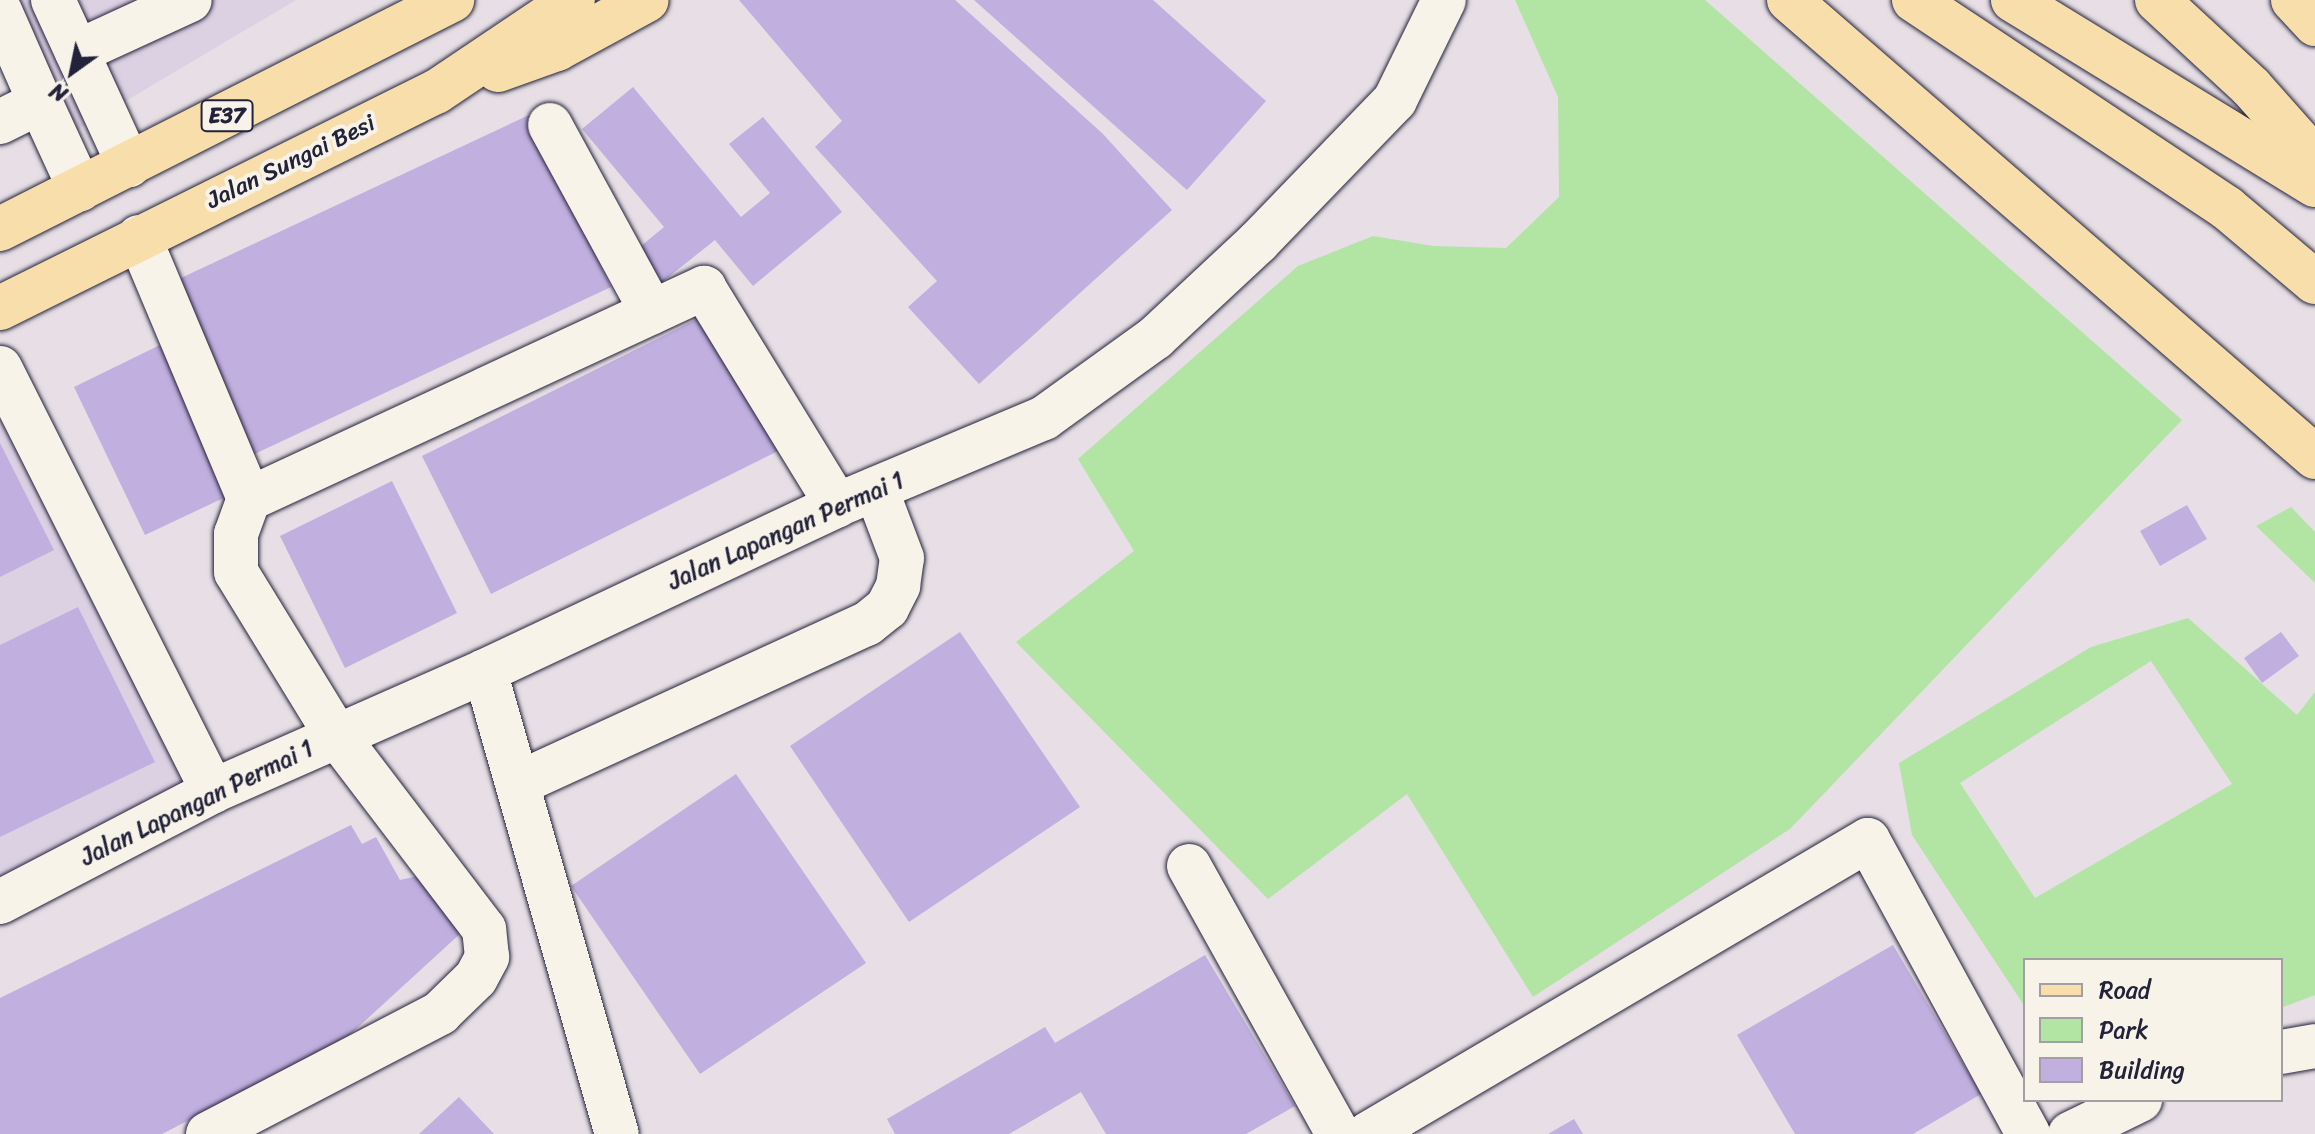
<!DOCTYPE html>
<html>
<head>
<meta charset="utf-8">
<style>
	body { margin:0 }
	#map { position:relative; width:2315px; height:1134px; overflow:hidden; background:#e7dfe5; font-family:Sriracha,sans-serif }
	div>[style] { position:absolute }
	.built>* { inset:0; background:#dcd1e3 }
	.green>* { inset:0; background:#b2e4a4 }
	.building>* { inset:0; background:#c1afdf }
	.roads { filter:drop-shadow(0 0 2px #22223b) drop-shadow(0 0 2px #22223b) }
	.minor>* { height:44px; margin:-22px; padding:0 22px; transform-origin:22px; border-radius:22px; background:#f7f3e8 }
	.major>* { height:44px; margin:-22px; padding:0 22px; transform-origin:22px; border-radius:22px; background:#f8deab }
	.highway>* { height:44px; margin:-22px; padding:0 22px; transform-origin:22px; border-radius:22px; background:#f8deab }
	span { translate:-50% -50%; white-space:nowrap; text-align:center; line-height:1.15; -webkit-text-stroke:8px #f7f3e8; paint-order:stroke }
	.shield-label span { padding:2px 6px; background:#f7f3e8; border:2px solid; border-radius:6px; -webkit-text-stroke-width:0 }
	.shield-label { font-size:22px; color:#22223b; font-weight:700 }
	.street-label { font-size:24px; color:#22223b }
	.legend { position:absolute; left:2023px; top:958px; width:260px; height:144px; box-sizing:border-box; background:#f7f3e8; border:2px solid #a29fa3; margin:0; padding:10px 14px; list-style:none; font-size:24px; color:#22223b }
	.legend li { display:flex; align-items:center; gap:16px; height:40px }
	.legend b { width:40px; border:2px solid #a29fa3 }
	.north { position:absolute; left:32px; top:32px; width:80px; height:80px; -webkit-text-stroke:6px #f7f3e8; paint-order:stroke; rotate:213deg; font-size:22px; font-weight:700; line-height:32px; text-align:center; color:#22223b }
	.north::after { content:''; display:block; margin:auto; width:28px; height:36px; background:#22223b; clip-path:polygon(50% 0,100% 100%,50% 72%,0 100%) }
</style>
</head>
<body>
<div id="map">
	<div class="built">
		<div style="clip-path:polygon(9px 0,296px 0,65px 137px)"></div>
		<div style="clip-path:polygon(0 396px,199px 784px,0 887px)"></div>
	</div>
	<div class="green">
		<div style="clip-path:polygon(1515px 0,1705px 0,2182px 420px,1790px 829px,1533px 997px,1407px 794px,1268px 899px,1016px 642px,1134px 551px,1078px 459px,1298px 266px,1373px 236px,1433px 246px,1506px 248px,1559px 197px,1558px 97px)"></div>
		<div style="clip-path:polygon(2291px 507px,2315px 532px,2315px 583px,2256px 526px)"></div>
		<div style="clip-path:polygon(evenodd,2188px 618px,2297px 715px,2315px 692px,2315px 995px,2281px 1008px,2281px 960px,2025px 960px,2025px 1007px,1912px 835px,1899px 763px,2091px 647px,2188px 618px,2151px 661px,2232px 784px,2035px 898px,1960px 783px,2151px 661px)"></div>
	</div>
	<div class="building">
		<div style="clip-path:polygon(739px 0,955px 0,1103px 134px,1172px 210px,979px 384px,908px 307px,937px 281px,815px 147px,842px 121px)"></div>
		<div style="clip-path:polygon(974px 0,1153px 0,1266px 101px,1187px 190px)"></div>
		<div style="clip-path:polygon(633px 87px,741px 217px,770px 193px,729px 144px,763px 117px,842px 212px,753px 286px,715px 240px,661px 283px,635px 251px,664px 227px,582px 129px)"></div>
		<div style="clip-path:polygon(529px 115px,611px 287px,248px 457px,166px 285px)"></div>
		<div style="clip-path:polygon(713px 311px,782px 449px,491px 594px,422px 456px)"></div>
		<div style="clip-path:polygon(160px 345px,232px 494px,145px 535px,74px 387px)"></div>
		<div style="clip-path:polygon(0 443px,54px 550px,0 577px)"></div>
		<div style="clip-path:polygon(392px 481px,457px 613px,345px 668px,280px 536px)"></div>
		<div style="clip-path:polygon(2187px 505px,2207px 539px,2160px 566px,2140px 531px)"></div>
		<div style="clip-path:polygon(78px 607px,155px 762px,0 837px,0 645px)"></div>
		<div style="clip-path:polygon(960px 632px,1080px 807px,909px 922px,790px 746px)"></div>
		<div style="clip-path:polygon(2281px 632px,2299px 656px,2262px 683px,2244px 658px)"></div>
		<div style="clip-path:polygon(736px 774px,866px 963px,700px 1074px,571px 886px)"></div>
		<div style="clip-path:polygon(351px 825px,362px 844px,376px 837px,400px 880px,422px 875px,462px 932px,343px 1041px,162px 1134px,0 1134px,0 998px)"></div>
		<div style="clip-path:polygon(1893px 945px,1981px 1094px,1913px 1134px,1795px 1134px,1737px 1035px)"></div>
		<div style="clip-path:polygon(1205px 955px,1295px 1106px,1246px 1134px,1106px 1134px,1081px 1092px,1009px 1134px,895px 1134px,887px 1119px,1045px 1027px,1055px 1043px)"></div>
		<div style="clip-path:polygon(459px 1097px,494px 1134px,419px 1134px)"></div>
		<div style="clip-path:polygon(1574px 1119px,1583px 1134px,1548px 1134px)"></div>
	</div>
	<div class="roads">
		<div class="minor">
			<div style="left:53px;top:0;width:182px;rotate:65.3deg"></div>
			<div style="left:0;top:11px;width:99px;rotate:66.3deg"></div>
			<div style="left:40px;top:102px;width:45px;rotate:153.4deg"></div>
			<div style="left:77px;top:52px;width:124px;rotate:-24.7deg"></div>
			<div style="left:40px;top:102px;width:96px;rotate:65.3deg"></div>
			<div style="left:550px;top:125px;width:213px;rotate:61.4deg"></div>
			<div style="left:139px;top:237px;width:284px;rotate:67.2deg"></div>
			<div style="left:0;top:368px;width:474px;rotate:63.3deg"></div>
			<div style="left:485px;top:671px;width:481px;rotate:74.1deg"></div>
			<div style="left:519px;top:783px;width:383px;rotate:-24.6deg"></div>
			<div style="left:867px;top:624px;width:26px;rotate:-39deg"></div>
			<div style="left:887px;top:608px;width:25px;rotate:-63deg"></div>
			<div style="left:898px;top:586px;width:28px;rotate:-82deg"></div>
			<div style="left:902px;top:558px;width:74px;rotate:-110.6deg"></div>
			<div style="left:1189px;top:866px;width:307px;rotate:60.9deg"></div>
			<div style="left:0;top:902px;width:240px;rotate:-27.5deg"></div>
			<div style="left:213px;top:791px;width:297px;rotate:-23.8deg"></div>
			<div style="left:485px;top:671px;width:389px;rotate:-25.2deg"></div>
			<div style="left:837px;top:505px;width:225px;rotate:-22.8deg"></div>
			<div style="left:1044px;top:418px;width:137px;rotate:-35.8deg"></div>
			<div style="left:1155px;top:338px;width:141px;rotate:-43deg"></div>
			<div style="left:1258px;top:242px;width:197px;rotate:-46deg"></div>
			<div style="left:1395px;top:100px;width:111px;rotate:-63.9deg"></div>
			<div style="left:2281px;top:1052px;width:35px;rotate:-10deg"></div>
			<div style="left:208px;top:1134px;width:262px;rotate:-27.5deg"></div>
			<div style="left:440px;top:1013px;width:50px;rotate:-44.2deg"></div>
			<div style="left:476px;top:978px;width:24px;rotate:-62deg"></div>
			<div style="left:487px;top:957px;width:28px;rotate:-96deg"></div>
			<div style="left:484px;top:929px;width:244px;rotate:-127.3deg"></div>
			<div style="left:336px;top:735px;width:191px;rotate:-121.5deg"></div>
			<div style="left:236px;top:572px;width:38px;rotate:-90deg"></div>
			<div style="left:236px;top:534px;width:37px;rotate:-70deg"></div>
			<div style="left:249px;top:499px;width:502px;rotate:-24.88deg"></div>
			<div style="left:704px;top:288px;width:255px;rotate:58.5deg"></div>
			<div style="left:1368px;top:1134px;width:580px;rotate:-30.46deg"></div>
			<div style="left:1868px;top:840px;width:335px;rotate:61.4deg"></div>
			<div style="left:2070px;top:1134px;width:78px;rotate:-25.9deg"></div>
		</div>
		<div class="major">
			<div style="left:1789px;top:0;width:697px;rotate:40.98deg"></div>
			<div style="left:2157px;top:0;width:128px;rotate:42.8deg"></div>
			<div style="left:2251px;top:87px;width:96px;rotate:48.4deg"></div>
			<div style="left:2293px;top:0;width:33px;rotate:47deg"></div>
			<div style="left:498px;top:70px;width:63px;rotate:-19.6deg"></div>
			<div style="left:557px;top:49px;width:102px;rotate:-28.6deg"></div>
			<div style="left:0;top:229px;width:507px;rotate:-26.87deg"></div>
			<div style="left:0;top:308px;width:487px;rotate:-26.4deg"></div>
			<div style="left:436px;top:92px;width:165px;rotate:-33.9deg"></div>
		</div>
		<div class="highway">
			<div style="left:1914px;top:0;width:376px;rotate:33.6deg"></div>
			<div style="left:2227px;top:208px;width:115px;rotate:40.1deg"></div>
			<div style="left:2013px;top:0;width:354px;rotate:31.5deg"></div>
		</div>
	</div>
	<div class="shield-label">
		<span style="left:227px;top:116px">E37</span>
	</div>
	<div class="street-label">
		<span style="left:291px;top:162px;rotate:-26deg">Jalan Sungai Besi</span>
		<span style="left:786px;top:531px;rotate:-24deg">Jalan Lapangan Permai 1</span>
		<span style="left:197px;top:803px;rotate:-26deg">Jalan Lapangan Permai 1</span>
	</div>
	<ul class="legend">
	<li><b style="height:10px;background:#f8deab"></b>Road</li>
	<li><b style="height:22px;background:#b2e4a4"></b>Park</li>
	<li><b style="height:22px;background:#c1afdf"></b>Building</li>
	</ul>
	<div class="north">N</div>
</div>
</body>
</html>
